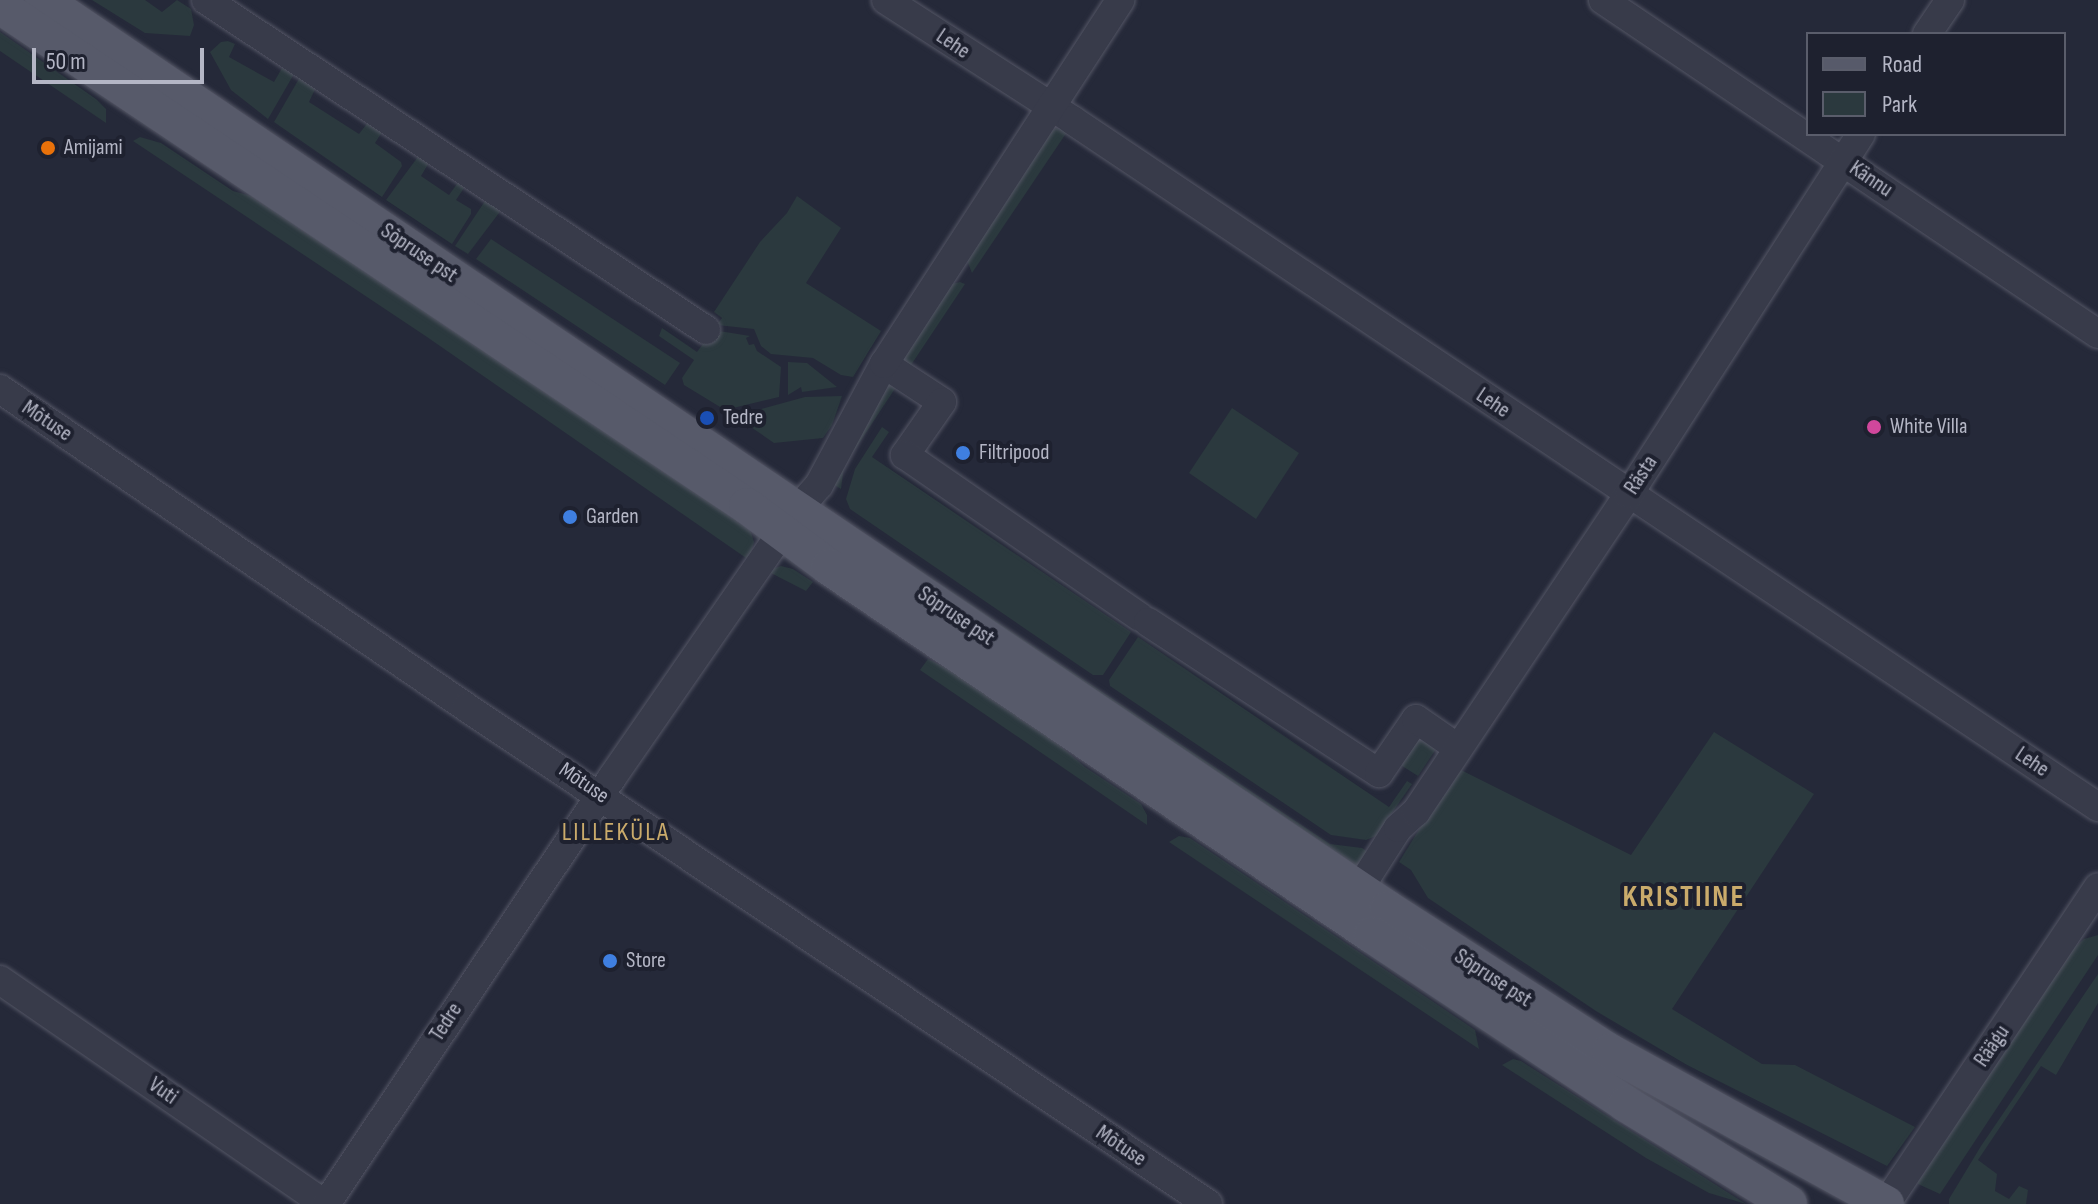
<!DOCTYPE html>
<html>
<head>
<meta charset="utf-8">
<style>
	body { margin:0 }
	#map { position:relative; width:2098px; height:1204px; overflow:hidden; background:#252939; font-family:"Sofia Sans Condensed",sans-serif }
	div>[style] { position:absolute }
	.green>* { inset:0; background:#2b393e }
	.roads { filter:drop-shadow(0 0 2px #545665) drop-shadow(0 0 2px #545665) }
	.minor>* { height:28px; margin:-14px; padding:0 14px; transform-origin:14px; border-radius:14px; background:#383b4a }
	.major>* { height:36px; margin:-18px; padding:0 18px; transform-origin:18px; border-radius:18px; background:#575a6a }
	.dots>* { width:22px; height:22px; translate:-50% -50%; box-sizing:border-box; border:4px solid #1e212f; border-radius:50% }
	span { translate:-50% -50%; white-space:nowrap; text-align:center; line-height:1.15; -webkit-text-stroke:8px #1e212f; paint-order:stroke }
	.street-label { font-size:22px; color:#b4b6c5 }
	.poi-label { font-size:22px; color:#b4b6c5 }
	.left { translate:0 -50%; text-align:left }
	.quarter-label { font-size:26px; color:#caab6b; letter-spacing:2px }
	.district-label { font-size:30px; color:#caab6b; font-weight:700; letter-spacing:2px }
	.legend { position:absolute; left:1806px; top:32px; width:260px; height:104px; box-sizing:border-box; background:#1e212f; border:2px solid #5a5d6b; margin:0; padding:10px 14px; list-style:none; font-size:24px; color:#b4b6c5 }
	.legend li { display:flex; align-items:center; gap:16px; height:40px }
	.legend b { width:40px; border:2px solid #5a5d6b }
	.scale { position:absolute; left:32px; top:48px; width:172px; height:36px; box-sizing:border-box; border:4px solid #b4b6c5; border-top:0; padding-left:10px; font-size:24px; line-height:28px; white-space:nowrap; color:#b4b6c5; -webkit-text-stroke:6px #1e212f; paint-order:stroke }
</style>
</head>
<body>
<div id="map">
	<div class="green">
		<div style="clip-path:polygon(92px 0,145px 0,162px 12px,177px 0,191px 9px,194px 25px,190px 36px,145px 33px)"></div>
		<div style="clip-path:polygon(0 32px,96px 99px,106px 109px,106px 123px,0 51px)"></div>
		<div style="clip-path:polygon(228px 41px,235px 44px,229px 57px,274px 82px,282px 68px,294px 74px,268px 119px,231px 90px,210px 52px,221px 42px)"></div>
		<div style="clip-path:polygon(300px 77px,316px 87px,309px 102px,359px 134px,369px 121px,384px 129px,375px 143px,401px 162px,402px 166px,382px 197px,274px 122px)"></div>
		<div style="clip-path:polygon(1062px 127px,1069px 129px,972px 273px,966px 258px,1048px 131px)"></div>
		<div style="clip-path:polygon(140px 137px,161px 143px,233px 191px,266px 200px,750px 529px,754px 542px,749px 560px,427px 337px,133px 141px)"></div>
		<div style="clip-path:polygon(423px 150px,433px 156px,421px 176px,449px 195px,459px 181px,466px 185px,456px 200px,471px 209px,471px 214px,452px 244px,386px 200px)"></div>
		<div style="clip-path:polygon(797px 196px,841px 228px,806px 283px,881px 331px,853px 377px,841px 375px,813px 358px,771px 354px,761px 346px,754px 329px,717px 325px,722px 318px,714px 312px,760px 242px,787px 213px)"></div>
		<div style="clip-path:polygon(487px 198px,500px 208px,499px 213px,468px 254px,455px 246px)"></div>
		<div style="clip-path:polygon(491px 239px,680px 363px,665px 385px,476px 259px)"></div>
		<div style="clip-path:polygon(960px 282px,965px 284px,907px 371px,902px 357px,948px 285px)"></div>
		<div style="clip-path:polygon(662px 328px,697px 352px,713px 330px,750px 336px,746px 338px,749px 345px,754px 344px,757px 351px,781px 367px,779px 397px,725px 410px,684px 385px,682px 378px,694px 360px,659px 336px)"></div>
		<div style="clip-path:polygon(788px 362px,807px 363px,837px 387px,802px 392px,801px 387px,788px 395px)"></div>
		<div style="clip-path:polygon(892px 382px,898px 384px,844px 466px,841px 489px,833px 484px,885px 385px)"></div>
		<div style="clip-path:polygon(842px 396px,832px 425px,823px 438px,774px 443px,735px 416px,805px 397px)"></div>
		<div style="clip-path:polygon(1232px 408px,1299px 453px,1256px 519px,1189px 473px)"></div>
		<div style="clip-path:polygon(882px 427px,889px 432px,872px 457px,1131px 632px,1103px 675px,1093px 675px,850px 509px,846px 499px,855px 469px)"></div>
		<div style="clip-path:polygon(861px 531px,1330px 844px,1362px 848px,1371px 854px,1357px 869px)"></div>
		<div style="clip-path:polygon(781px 566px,793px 569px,813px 582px,806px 591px,767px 571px)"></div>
		<div style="clip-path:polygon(1138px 637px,1389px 807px,1407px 781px,1412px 784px,1376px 836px,1366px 840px,1331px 835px,1110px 686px,1109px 680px)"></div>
		<div style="clip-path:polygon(928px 659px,1002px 695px,1085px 767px,1141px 804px,1147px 815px,1147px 825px,920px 670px)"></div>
		<div style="clip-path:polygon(1714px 732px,1814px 794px,1672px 1009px,1762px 1064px,1795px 1065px,1915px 1127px,1887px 1166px,1687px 1065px,1596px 1011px,1428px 898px,1411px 870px,1399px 862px,1457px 768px,1631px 855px)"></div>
		<div style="clip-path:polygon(1421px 738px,1436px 749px,1418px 776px,1399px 764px,1415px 741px)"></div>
		<div style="clip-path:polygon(1179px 836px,1190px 838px,1475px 1030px,1479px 1049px,1169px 842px)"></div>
		<div style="clip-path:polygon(2098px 935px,2098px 955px,1940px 1194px,1918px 1184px,1920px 1173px,2075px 947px,2084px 939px)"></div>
		<div style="clip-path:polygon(2098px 974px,2098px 1003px,2056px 1075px,2041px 1066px,1978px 1160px,1997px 1174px,1995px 1191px,2009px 1199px,2019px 1186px,2028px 1190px,2026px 1204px,1949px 1204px,1949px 1199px,1981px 1146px)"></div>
		<div style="clip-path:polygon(1513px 1059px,1521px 1061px,1746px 1204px,1709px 1193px,1646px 1158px,1502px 1065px)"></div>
	</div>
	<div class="roads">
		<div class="minor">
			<div style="left:206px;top:0;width:599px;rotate:33.42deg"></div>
			<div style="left:886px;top:0;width:221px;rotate:32.8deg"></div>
			<div style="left:1072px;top:120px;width:1235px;rotate:33.81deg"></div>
			<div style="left:1603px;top:0;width:597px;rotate:34.01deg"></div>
			<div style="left:1927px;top:34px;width:41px;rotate:-55.9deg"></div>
			<div style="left:884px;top:364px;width:69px;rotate:33.2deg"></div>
			<div style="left:942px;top:402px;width:65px;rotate:124.9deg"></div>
			<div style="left:905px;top:455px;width:285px;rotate:34.6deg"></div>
			<div style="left:0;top:389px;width:564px;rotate:34.31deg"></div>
			<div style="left:466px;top:707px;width:893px;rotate:33.81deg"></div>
			<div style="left:1148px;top:622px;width:276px;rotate:33.2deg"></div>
			<div style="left:1379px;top:773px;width:65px;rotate:-55.6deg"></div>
			<div style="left:1416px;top:719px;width:51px;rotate:34.6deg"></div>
			<div style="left:1359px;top:889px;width:72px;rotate:-57.4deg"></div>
			<div style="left:1398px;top:828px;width:24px;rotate:-42deg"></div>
			<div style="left:1416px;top:812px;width:383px;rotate:-56.2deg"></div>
			<div style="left:1629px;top:494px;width:428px;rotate:-57.2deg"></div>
			<div style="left:0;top:980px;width:395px;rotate:34.6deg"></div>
			<div style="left:326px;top:1204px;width:512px;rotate:-56.15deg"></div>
			<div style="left:611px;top:779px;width:328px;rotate:-55.3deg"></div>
			<div style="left:798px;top:509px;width:32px;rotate:-49deg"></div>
			<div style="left:819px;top:485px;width:137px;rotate:-61.8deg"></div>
			<div style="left:884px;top:364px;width:434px;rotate:-57deg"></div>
			<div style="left:1886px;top:1204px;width:381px;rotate:-56.2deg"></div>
		</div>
		<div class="major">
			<div style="left:43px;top:0;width:1623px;rotate:34.05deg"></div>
			<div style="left:1388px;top:909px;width:264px;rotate:32.8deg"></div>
			<div style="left:1610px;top:1052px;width:315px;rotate:28.8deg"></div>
			<div style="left:0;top:6px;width:899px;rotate:33.8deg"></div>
			<div style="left:747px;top:506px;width:102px;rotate:36.6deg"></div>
			<div style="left:829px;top:567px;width:656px;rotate:34.13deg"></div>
			<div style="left:1372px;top:935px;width:305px;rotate:33.6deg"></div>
			<div style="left:1626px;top:1104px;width:191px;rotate:31.5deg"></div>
		</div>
	</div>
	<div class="dots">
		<div style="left:48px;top:148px;background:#e8710a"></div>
		<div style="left:707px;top:418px;background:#1a4fb4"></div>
		<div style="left:1874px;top:427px;background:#d1479c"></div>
		<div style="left:963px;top:453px;background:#3f7fe0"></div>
		<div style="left:570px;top:517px;background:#3f7fe0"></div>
		<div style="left:610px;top:961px;background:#3f7fe0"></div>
	</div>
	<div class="street-label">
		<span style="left:953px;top:44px;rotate:34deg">Lehe</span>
		<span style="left:1871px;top:179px;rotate:34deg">Kännu</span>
		<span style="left:419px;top:253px;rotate:34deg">Sõpruse pst</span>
		<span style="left:1493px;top:403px;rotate:34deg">Lehe</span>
		<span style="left:47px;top:421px;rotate:34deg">Mõtuse</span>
		<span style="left:1641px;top:475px;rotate:-57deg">Rästa</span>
		<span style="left:956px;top:616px;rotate:34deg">Sõpruse pst</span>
		<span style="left:2032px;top:762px;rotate:34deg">Lehe</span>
		<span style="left:584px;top:783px;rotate:34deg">Mõtuse</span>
		<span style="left:1493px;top:978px;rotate:33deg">Sõpruse pst</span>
		<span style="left:446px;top:1022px;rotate:-57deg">Tedre</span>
		<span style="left:1992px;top:1046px;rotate:-56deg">Räägu</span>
		<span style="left:163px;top:1091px;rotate:35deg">Vuti</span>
		<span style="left:1121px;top:1146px;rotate:34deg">Mõtuse</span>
	</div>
	<div class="poi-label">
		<span class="left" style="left:64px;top:148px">Amijami</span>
		<span class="left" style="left:723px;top:418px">Tedre</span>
		<span class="left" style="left:1890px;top:427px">White Villa</span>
		<span class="left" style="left:979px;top:453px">Filtripood</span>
		<span class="left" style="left:586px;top:517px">Garden</span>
		<span class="left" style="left:626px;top:961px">Store</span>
	</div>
	<div class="quarter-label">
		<span style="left:616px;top:833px">LILLEKÜLA</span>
	</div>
	<div class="district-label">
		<span style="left:1684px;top:897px">KRISTIINE</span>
	</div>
	<ul class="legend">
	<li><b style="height:10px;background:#575a6a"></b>Road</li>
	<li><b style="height:22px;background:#2b393e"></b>Park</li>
	</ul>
	<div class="scale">50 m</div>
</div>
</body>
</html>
